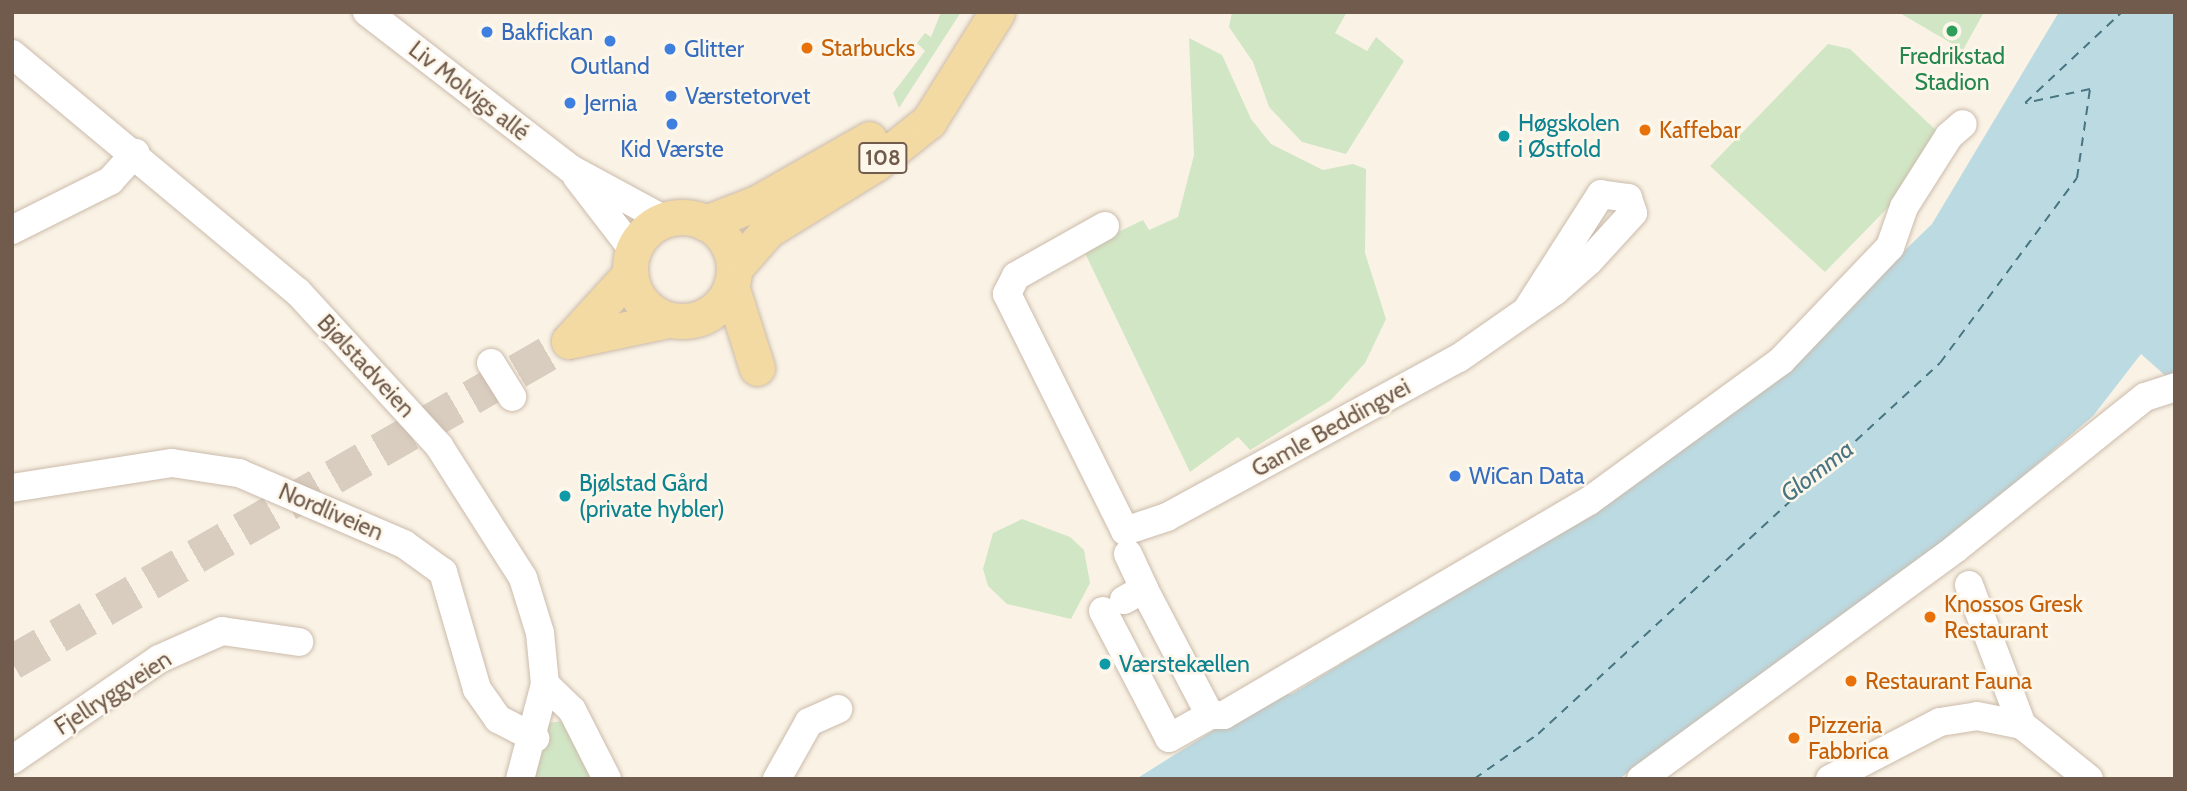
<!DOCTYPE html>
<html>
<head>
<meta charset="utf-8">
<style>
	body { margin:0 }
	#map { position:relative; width:2187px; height:791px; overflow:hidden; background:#faf3e5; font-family:Cabin,sans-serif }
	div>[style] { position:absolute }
	.green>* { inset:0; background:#d1e6c5 }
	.water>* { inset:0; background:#bbdae2 }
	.ferry>* { height:2px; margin-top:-1px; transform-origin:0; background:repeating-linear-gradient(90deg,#487582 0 9px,transparent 0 16px) }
	.major-tunnel>* { height:35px; margin-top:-17.5px; transform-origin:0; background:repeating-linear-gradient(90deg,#d8cdbf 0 35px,transparent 0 53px) }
	.roads { filter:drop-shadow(0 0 2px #cbbbac) drop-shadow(0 0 2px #cbbbac) }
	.minor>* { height:28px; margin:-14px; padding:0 14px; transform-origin:14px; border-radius:14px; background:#fff }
	.major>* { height:35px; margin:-17.5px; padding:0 17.5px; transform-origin:17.5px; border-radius:17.5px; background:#f3daa3 }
	.major>.ring { margin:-17.5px; padding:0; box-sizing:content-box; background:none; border:35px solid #f3daa3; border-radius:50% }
	.dots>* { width:19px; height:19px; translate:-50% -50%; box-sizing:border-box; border:4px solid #fdf7eb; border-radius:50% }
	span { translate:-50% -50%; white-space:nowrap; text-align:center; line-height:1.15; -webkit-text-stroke:5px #fdf7eb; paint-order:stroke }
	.shield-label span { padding:2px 5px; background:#fdf7eb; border:2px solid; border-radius:5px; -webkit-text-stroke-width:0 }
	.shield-label { font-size:21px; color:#715b4c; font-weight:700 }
	.shop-label { font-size:23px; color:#366cbe }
	.left { translate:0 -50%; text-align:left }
	.food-label { font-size:23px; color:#c56008 }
	.leisure-label { font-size:23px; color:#27864d }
	.street-label { font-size:23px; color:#715b4c }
	.culture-label { font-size:23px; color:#0d838f }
	.water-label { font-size:24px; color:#487582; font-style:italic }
	.frame { position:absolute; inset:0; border:14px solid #715b4c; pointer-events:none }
</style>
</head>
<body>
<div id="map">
	<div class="green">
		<div style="clip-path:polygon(941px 12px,961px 12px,899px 108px,893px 93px,925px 51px,917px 43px,925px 33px,931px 37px)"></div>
		<div style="clip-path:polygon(1232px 12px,1347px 12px,1335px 33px,1367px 51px,1376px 37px,1404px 61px,1346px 154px,1302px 142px,1269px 107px,1253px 62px,1229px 27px)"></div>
		<div style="clip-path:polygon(1898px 12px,1984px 12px,1963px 50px)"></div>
		<div style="clip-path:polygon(1189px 38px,1222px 55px,1251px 119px,1271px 144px,1323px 170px,1353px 164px,1366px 169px,1365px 253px,1386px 319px,1365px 363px,1331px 400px,1250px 450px,1238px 437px,1190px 472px,1083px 249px,1143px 220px,1149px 230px,1178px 217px,1194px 155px)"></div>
		<div style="clip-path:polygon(1828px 44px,1850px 49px,1942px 136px,1910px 185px,1825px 272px,1710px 166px)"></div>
		<div style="clip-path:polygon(1022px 519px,1070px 537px,1084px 550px,1090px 583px,1071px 619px,1007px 604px,988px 586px,983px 569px,993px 533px)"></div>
		<div style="clip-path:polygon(571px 720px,600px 779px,529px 779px,548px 723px)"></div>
	</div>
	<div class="water">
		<div style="clip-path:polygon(2059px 12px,2175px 12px,2175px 371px,2168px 378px,2141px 354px,2093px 416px,1971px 521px,1619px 779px,1136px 779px,1270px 695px,1292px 694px,1592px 511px,1769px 382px,1932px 224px)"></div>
	</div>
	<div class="ferry">
		<div style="left:1474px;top:779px;width:78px;rotate:-35.1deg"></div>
		<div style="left:1538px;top:734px;width:547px;rotate:-42.7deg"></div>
		<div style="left:1940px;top:363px;width:230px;rotate:-53.5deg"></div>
		<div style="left:2077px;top:178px;width:90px;rotate:-81.7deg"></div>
		<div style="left:2090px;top:89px;width:66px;rotate:167.8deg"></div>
		<div style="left:2025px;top:103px;width:133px;rotate:-43.2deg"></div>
	</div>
	<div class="major-tunnel">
		<div style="left:12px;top:662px;width:643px;rotate:-29.95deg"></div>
	</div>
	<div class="roads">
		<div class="minor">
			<div style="left:367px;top:12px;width:257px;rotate:37.6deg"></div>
			<div style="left:571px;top:169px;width:107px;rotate:28.5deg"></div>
			<div style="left:12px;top:54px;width:372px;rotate:39.8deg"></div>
			<div style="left:298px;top:292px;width:209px;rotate:47.5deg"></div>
			<div style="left:439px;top:446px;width:156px;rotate:57.5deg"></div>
			<div style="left:523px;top:578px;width:58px;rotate:72.8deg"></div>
			<div style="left:540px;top:633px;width:51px;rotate:84.4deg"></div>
			<div style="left:545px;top:684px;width:98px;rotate:104.7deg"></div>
			<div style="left:577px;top:177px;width:93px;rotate:52.4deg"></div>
			<div style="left:1105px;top:226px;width:102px;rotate:150.7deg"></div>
			<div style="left:1016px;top:276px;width:20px;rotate:117deg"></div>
			<div style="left:1007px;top:294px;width:265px;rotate:63.5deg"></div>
			<div style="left:1125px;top:531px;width:44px;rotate:-18.4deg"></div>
			<div style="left:1167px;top:517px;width:332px;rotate:-28.6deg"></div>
			<div style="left:1459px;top:358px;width:117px;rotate:-34.9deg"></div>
			<div style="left:1555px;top:291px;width:45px;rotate:-41.4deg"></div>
			<div style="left:1589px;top:261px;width:65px;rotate:-47.5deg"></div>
			<div style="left:1633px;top:213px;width:16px;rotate:-108deg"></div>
			<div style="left:1628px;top:198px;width:27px;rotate:-172deg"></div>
			<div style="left:1601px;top:194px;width:135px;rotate:122.6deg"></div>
			<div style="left:12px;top:230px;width:110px;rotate:-26.6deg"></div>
			<div style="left:110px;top:181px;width:38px;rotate:-48deg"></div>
			<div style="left:491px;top:363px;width:40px;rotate:58deg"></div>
			<div style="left:12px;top:488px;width:162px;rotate:-8.9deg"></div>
			<div style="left:172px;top:463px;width:68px;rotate:8.5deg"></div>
			<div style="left:239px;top:473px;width:180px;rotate:23.3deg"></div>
			<div style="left:404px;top:544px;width:48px;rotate:35.7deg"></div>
			<div style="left:443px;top:572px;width:122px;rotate:73.8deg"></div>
			<div style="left:477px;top:689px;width:37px;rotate:55deg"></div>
			<div style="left:498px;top:719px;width:42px;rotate:27.2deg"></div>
			<div style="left:1128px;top:554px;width:38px;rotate:65deg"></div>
			<div style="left:1969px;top:585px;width:150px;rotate:69.3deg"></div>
			<div style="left:2022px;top:725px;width:86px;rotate:38.9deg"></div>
			<div style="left:1124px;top:600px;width:23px;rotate:-29deg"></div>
			<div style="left:1144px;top:589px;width:142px;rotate:62.4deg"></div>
			<div style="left:1210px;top:715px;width:14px"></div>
			<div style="left:1224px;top:715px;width:423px;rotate:-30.4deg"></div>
			<div style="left:1589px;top:501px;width:238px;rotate:-36.1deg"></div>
			<div style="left:1781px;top:361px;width:158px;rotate:-46.3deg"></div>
			<div style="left:1890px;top:247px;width:42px;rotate:-70.7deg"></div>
			<div style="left:1904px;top:207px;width:84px;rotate:-57.6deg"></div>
			<div style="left:1949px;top:136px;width:18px;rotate:-41deg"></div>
			<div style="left:1103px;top:611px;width:143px;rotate:62.5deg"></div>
			<div style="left:1169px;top:738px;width:47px;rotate:-29.3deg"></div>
			<div style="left:545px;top:684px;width:37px;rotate:44deg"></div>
			<div style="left:572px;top:710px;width:77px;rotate:63.1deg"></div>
			<div style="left:12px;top:760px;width:178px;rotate:-34.5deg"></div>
			<div style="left:159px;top:659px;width:69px;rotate:-24deg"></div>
			<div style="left:222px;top:631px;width:78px;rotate:8.1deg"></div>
			<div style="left:777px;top:779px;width:65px;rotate:-60.7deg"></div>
			<div style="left:809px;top:722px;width:32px;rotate:-24deg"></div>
			<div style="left:1641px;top:779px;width:389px;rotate:-36.2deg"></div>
			<div style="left:1955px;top:549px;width:243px;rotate:-38.7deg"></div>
			<div style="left:2145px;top:397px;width:32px;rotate:-18deg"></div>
			<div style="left:1830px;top:779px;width:124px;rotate:-27.4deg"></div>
			<div style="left:1940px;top:722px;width:37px;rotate:-9deg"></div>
			<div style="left:1977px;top:716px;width:46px;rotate:11.3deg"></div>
		</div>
		<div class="major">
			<div class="ring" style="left:630px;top:217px;width:69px;height:69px"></div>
			<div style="left:705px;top:223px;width:56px;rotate:-21deg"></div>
			<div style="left:757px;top:203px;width:129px;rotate:-29.7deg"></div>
			<div style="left:734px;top:269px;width:52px;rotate:-48.9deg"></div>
			<div style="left:768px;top:230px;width:126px;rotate:-31.7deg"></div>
			<div style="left:875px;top:164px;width:69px;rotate:-38.5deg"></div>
			<div style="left:929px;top:121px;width:128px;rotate:-58deg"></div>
			<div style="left:731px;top:286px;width:86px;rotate:72.4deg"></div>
			<div style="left:569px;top:341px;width:102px;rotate:-11.9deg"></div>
			<div style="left:569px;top:341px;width:91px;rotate:-47.7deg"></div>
		</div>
	</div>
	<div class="dots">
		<div style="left:1952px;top:31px;background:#2e9e5b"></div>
		<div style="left:487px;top:32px;background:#3f7fe0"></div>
		<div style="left:610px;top:41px;background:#3f7fe0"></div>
		<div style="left:807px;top:48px;background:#e8710a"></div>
		<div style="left:670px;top:49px;background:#3f7fe0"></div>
		<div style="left:671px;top:96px;background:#3f7fe0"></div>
		<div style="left:570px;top:103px;background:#3f7fe0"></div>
		<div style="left:672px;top:124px;background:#3f7fe0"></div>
		<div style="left:1645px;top:130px;background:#e8710a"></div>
		<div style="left:1504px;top:136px;background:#0f9aa8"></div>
		<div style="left:1455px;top:476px;background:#3f7fe0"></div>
		<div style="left:565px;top:496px;background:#0f9aa8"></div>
		<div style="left:1930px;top:617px;background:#e8710a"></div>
		<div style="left:1105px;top:664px;background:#0f9aa8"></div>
		<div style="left:1851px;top:681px;background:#e8710a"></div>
		<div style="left:1794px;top:738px;background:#e8710a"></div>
	</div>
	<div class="shield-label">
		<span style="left:883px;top:158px">108</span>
	</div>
	<div class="shop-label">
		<span class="left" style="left:501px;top:32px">Bakfickan</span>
		<span class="left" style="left:684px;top:49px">Glitter</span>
		<span style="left:610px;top:66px">Outland</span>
		<span class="left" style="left:685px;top:96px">Værstetorvet</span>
		<span class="left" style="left:584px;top:103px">Jernia</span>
		<span style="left:672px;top:149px">Kid Værste</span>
		<span class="left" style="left:1469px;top:476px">WiCan Data</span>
	</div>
	<div class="food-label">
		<span class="left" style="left:821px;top:48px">Starbucks</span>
		<span class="left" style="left:1659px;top:130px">Kaffebar</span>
		<span class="left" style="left:1944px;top:617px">Knossos Gresk<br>Restaurant</span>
		<span class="left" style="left:1865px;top:681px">Restaurant Fauna</span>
		<span class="left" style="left:1808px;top:738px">Pizzeria<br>Fabbrica</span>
	</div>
	<div class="leisure-label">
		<span style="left:1952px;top:69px">Fredrikstad<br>Stadion</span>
	</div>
	<div class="street-label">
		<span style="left:469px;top:91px;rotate:38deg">Liv Molvigs allé</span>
		<span style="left:366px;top:366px;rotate:47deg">Bjølstadveien</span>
		<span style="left:1331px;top:428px;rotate:-29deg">Gamle Beddingvei</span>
		<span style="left:331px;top:512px;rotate:23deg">Nordliveien</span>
		<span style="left:113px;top:693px;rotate:-33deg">Fjellryggveien</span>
	</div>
	<div class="culture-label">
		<span class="left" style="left:1518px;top:136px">Høgskolen<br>i Østfold</span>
		<span class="left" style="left:579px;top:496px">Bjølstad Gård<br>(private hybler)</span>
		<span class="left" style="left:1119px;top:664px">Værstekællen</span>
	</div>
	<div class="water-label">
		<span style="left:1817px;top:471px;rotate:-37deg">Glomma</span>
	</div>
	<div class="frame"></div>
</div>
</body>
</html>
